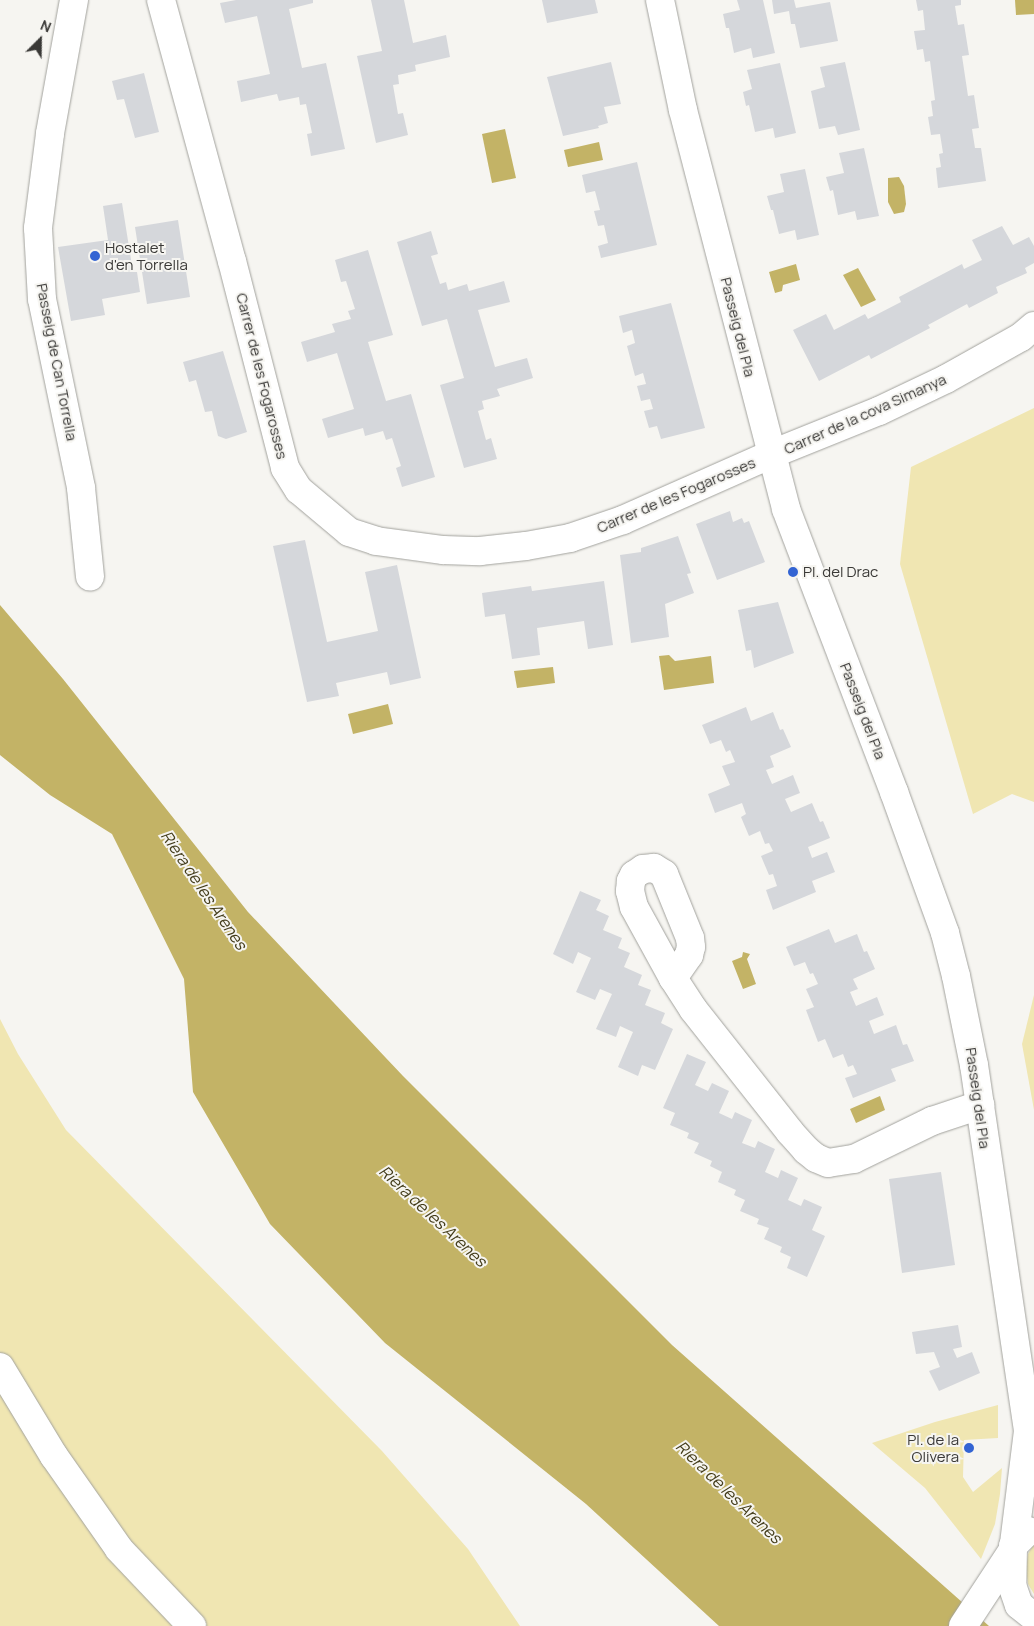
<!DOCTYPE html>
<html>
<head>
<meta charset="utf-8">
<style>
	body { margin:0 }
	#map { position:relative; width:1034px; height:1626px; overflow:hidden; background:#f6f5f1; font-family:Manrope,sans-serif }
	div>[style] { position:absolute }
	.green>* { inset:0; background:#f0e6b2 }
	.water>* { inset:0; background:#c3b366 }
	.building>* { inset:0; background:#d5d7db }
	.roads { filter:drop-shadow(0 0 1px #a2a29d) drop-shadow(0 0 1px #a2a29d) }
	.minor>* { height:28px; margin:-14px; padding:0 14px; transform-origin:14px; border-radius:14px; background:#fff }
	.dots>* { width:14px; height:14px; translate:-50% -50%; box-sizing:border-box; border:2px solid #f6f5f1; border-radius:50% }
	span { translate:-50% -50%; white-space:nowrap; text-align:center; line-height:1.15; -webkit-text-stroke:4px #f6f5f1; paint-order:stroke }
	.poi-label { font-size:15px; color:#3a3937 }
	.left { translate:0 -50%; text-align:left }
	.right { translate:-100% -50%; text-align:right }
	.street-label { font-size:15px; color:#3a3937 }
	.water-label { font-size:16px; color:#433c1a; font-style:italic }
	.north { position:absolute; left:15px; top:15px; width:50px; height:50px; -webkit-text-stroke:4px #f6f5f1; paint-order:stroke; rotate:23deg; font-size:14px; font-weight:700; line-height:20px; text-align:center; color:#3a3937 }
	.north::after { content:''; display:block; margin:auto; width:18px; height:22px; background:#3a3937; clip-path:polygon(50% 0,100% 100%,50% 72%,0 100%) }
</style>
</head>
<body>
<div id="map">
	<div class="green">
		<div style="clip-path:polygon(1034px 408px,1034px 802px,1012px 794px,973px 814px,900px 564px,911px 467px)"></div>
		<div style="clip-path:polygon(1034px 995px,1034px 1110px,1022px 1044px)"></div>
		<div style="clip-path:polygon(0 1019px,18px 1054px,66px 1130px,382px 1451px,468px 1549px,520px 1626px,0 1626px)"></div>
		<div style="clip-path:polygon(998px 1405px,998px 1438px,964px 1440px,963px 1477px,973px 1492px,1002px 1468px,1000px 1494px,995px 1524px,981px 1559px,925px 1488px,872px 1443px,935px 1422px)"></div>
		<div style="clip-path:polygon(1034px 1543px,1034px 1594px,1028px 1584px,1026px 1569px,1028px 1554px)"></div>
	</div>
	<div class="water">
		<div style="clip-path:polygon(1015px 0,1034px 0,1034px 14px,1016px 15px)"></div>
		<div style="clip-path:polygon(505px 129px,516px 178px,492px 183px,482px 134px)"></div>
		<div style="clip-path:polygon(599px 142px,603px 160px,568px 167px,564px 150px)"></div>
		<div style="clip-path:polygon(899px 177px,904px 186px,906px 204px,904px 212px,894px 214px,888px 202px,888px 178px)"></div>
		<div style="clip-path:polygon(796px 264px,800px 280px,783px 285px,782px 291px,775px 293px,769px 272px)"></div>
		<div style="clip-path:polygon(858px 268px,876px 300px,861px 307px,843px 275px)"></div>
		<div style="clip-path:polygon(0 605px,63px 679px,248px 912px,403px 1076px,672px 1345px,989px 1626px,719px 1626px,586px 1504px,385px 1343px,270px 1224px,193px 1092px,184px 979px,112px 834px,50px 795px,0 755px)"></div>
		<div style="clip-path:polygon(669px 655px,675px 661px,711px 656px,714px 683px,664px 690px,659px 656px)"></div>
		<div style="clip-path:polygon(553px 667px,555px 683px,517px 688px,514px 671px)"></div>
		<div style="clip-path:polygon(388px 704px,393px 724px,353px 734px,348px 714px)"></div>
		<div style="clip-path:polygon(743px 952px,750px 954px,747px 959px,756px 984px,743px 989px,732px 961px,742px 957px)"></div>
		<div style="clip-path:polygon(880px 1096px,885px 1110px,856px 1123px,850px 1109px)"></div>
	</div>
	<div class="building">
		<div style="clip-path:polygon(236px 0,313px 0,313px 3px,289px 9px,302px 68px,326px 63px,345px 149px,311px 156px,307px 134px,312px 133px,306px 104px,300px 105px,299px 97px,279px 101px,277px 94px,241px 102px,237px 81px,270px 74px,257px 16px,225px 23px,220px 3px)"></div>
		<div style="clip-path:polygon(371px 0,404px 0,413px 43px,446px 35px,450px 57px,415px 65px,416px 71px,398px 75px,399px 84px,393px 85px,398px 114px,403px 113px,408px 135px,376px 143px,357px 56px,382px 51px)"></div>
		<div style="clip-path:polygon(542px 0,595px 0,598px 13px,547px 23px)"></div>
		<div style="clip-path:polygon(737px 0,763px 0,775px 53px,753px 58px,751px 48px,734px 53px,729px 28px,726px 28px,723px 14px,740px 10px)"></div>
		<div style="clip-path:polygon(772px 0,794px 0,796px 8px,830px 2px,838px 41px,800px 48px,795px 24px,791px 24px,789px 11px,774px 14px)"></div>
		<div style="clip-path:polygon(916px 0,961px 0,961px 5px,955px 6px,958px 25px,964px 24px,969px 55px,962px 56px,968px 96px,974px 95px,979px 128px,972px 129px,975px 148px,981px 148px,986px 181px,938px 188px,936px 168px,941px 167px,939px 154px,943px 153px,940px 134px,931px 135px,928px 117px,933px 116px,931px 101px,935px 100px,930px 61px,925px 62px,923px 49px,917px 50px,914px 31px,925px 30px,923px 10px,918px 11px)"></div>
		<div style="clip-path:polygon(611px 62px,621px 104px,604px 107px,608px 123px,598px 126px,599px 128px,563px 136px,547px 77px)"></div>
		<div style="clip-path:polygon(845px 62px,860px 130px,838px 135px,835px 126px,819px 129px,811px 91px,825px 87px,820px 67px)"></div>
		<div style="clip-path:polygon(780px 63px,796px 133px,775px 138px,773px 128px,755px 132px,749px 105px,746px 106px,743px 92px,752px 89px,747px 70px)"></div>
		<div style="clip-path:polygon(144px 73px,159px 132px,135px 138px,124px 99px,117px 100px,112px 81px)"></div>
		<div style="clip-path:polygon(864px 148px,879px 216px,857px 220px,855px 211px,838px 215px,833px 190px,830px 191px,826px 177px,844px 173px,839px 153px)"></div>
		<div style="clip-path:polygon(637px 162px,657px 245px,601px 258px,598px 246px,608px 243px,604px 225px,598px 226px,594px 211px,600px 210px,595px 191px,586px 193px,582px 175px)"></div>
		<div style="clip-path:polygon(805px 169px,819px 235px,797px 240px,795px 230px,779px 234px,773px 210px,771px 210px,767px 196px,784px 192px,780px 174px)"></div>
		<div style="clip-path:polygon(122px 203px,133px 272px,137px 272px,140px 292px,102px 299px,105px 315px,71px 321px,58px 247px,108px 240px,103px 206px)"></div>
		<div style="clip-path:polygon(178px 220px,190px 297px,147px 304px,135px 227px)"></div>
		<div style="clip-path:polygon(1002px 226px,1013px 245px,1029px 237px,1034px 246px,1034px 263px,1025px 268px,1027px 273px,996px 287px,998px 293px,969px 308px,967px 304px,928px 325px,930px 328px,871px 359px,869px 355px,819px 381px,793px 330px,826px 314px,834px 330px,865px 314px,868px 319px,901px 302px,899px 297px,962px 264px,964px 269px,982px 260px,972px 240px)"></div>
		<div style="clip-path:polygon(431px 231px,438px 254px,431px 256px,440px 284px,446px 282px,448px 290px,467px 284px,469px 291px,504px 281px,510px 302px,478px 310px,495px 367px,527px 358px,533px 378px,497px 389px,500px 396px,482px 401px,484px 409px,478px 411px,486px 440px,491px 438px,497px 459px,464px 468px,440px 385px,464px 378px,447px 319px,422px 326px,397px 242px)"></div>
		<div style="clip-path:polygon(368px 250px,393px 335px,368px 342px,386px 401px,411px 394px,435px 477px,402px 487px,396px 468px,401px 466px,392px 438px,386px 440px,383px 431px,365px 436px,363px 428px,328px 438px,322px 419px,354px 409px,337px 353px,307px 362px,301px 342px,335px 332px,332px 324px,351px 319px,348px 311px,355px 309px,346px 281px,341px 282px,335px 260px)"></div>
		<div style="clip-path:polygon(671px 303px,705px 428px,661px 439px,657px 426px,649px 428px,644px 411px,653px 409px,650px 399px,641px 401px,637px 386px,646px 384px,643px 373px,635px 376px,627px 346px,635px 343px,632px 330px,623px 333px,619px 316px)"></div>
		<div style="clip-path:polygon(223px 351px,247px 432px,226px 439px,218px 436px,212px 411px,205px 412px,196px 380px,189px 382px,183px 362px)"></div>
		<div style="clip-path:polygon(730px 511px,733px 522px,742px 518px,744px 523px,749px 521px,765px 562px,717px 580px,696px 524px)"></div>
		<div style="clip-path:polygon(678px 536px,691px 573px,687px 574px,694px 593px,665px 604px,669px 637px,631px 643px,620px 555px,641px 552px,641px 548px)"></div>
		<div style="clip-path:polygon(305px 540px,327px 642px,378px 631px,365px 572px,397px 565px,421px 678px,390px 685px,387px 672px,336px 683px,339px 696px,307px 702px,273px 546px)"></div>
		<div style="clip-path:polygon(604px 581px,613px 645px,588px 649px,584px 621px,537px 628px,540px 655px,512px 659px,505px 614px,485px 617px,482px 593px,531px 586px,532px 591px)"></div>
		<div style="clip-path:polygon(778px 602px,794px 653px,754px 668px,751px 650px,746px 651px,738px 610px)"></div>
		<div style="clip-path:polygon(746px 707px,751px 721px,773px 712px,780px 730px,783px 729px,791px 747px,770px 756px,774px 767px,766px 770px,772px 784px,793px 775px,800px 793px,785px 799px,791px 812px,812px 803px,820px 822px,823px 821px,830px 838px,808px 847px,812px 858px,827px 852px,835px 872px,812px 881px,816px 892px,773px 910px,766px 890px,777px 886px,773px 874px,769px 875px,761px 856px,773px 851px,769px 843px,765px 844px,760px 831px,749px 836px,741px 817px,746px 814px,742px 803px,715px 813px,708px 794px,730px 785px,722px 766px,735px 762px,730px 750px,726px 752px,721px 740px,710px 744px,702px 725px)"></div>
		<div style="clip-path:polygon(580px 891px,601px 900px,596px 910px,609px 916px,603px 930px,622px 938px,618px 948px,630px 953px,624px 967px,642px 975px,638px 985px,651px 990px,645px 1005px,665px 1013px,661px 1023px,673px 1029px,655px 1070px,642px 1065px,638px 1076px,618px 1067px,633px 1032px,620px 1026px,616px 1037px,596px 1029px,612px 994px,600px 989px,595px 1000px,576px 992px,591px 958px,578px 952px,573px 964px,553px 954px)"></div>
		<div style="clip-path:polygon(829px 929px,835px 943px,857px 934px,864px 952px,867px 951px,875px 969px,853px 979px,858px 989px,850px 992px,856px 1006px,877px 997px,884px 1015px,869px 1021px,874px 1034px,896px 1025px,903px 1045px,907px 1044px,914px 1061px,891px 1069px,896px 1081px,853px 1098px,845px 1078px,857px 1074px,853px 1065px,848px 1067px,843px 1054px,833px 1058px,825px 1039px,818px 1042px,806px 1010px,814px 1007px,806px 989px,818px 984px,813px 973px,810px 974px,805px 962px,794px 966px,786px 947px)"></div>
		<div style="clip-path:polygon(687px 1054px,706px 1062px,695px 1085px,708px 1091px,712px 1083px,729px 1091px,719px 1113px,732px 1119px,735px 1112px,752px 1120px,742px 1143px,755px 1148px,758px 1141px,775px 1149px,765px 1172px,778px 1178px,781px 1170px,798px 1178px,788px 1200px,801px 1206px,804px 1199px,822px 1207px,812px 1230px,825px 1236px,807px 1277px,787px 1268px,791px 1257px,780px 1252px,782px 1247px,764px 1239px,769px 1228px,757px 1224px,759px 1219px,740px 1211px,745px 1200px,734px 1195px,736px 1190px,718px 1182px,722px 1172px,710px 1166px,712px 1161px,694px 1153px,699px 1143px,687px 1138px,689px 1133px,670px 1125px,675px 1113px,663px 1108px)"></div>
		<div style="clip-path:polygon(941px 1172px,955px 1265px,902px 1273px,889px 1179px)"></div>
		<div style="clip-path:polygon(958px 1325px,962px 1347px,953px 1349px,957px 1358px,972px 1352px,980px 1373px,939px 1391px,929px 1371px,940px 1367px,934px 1352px,916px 1354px,912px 1332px)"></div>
	</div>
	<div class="roads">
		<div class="minor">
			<div style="left:74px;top:0;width:136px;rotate:100.2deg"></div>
			<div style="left:50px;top:134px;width:95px;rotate:97.3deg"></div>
			<div style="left:38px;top:228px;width:71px;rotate:86.8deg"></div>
			<div style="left:42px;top:299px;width:193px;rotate:78.3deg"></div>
			<div style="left:81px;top:488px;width:89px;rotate:84.2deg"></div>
			<div style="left:161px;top:0;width:270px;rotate:74.8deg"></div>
			<div style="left:232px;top:261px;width:214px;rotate:75.6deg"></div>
			<div style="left:285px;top:468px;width:26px;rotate:58deg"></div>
			<div style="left:299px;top:490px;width:65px;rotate:40deg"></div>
			<div style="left:349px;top:532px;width:28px;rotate:18deg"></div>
			<div style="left:376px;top:541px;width:68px;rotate:7.7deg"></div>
			<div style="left:443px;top:550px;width:37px;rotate:2deg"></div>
			<div style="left:480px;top:551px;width:46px;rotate:-6.2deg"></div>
			<div style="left:526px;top:546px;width:45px;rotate:-10.3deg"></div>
			<div style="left:570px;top:538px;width:56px;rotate:-18.8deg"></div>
			<div style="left:623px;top:520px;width:163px;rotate:-23.9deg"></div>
			<div style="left:772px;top:454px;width:115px;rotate:-21.9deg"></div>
			<div style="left:879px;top:411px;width:74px;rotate:-25.5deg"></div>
			<div style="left:946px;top:379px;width:86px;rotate:-29.2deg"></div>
			<div style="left:1021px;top:337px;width:17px;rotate:-40deg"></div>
			<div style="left:660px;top:0;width:112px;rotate:78.2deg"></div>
			<div style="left:683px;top:110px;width:412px;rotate:75.5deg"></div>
			<div style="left:786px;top:509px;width:303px;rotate:69.1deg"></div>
			<div style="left:894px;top:792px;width:150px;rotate:70.1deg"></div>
			<div style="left:945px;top:933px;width:44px;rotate:75.7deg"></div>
			<div style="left:956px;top:976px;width:91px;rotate:78.6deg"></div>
			<div style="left:974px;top:1065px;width:370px;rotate:81.6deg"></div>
			<div style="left:1028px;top:1431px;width:113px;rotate:97.1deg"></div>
			<div style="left:673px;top:978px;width:28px;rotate:-55deg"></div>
			<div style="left:689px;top:955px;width:8px;rotate:-76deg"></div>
			<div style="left:691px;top:947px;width:9px;rotate:-96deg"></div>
			<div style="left:690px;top:938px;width:69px;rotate:-112.1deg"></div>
			<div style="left:664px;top:874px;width:12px;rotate:-149deg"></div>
			<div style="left:654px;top:868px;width:11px;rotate:175deg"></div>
			<div style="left:643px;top:869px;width:11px;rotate:146deg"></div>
			<div style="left:634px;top:875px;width:7px;rotate:117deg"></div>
			<div style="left:631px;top:881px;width:10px;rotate:96deg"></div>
			<div style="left:630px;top:891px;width:16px;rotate:76deg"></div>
			<div style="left:634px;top:907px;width:81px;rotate:61.2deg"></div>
			<div style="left:673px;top:978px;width:37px;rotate:57deg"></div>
			<div style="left:693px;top:1009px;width:157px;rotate:51.7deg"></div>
			<div style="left:790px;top:1132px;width:24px;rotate:48deg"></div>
			<div style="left:806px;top:1150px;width:13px;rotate:39deg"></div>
			<div style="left:816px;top:1158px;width:13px;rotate:23deg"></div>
			<div style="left:828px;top:1163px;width:26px;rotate:-9deg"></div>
			<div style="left:854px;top:1159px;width:87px;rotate:-26deg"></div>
			<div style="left:932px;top:1121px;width:51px;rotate:-18.4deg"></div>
			<div style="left:0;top:1367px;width:104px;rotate:58.8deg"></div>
			<div style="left:54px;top:1456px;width:113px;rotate:55deg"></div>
			<div style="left:119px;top:1549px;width:106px;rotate:46.5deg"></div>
			<div style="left:1028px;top:1531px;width:21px;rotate:135deg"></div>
			<div style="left:1013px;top:1546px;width:39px;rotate:91deg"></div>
			<div style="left:1012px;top:1585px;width:21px;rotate:71deg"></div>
			<div style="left:1019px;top:1605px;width:19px;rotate:39deg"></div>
			<div style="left:963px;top:1626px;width:87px;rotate:-56.7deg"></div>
		</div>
	</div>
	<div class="dots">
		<div style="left:95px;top:256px;background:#3364d3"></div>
		<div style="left:793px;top:572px;background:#3364d3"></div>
		<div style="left:969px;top:1448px;background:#3364d3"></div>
	</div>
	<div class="poi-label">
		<span class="left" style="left:105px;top:256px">Hostalet<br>d'en Torrella</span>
		<span class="left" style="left:803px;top:572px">Pl. del Drac</span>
		<span class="right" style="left:959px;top:1448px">Pl. de la<br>Olivera</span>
	</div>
	<div class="street-label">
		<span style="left:738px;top:327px;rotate:76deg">Passeig del Pla</span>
		<span style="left:57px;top:362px;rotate:79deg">Passeig de Can Torrella</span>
		<span style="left:262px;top:376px;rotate:76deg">Carrer de les Fogarosses</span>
		<span style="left:865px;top:414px;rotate:-24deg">Carrer de la cova Simanya</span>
		<span style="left:676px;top:495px;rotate:-23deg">Carrer de les Fogarosses</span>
		<span style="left:863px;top:711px;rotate:69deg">Passeig del Pla</span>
		<span style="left:978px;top:1098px;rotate:82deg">Passeig del Pla</span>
	</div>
	<div class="water-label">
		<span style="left:204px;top:890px;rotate:56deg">Riera de les Arenes</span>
		<span style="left:433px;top:1216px;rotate:43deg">Riera de les Arenes</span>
		<span style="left:729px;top:1492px;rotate:44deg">Riera de les Arenes</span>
	</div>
	<div class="north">N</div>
</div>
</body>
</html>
